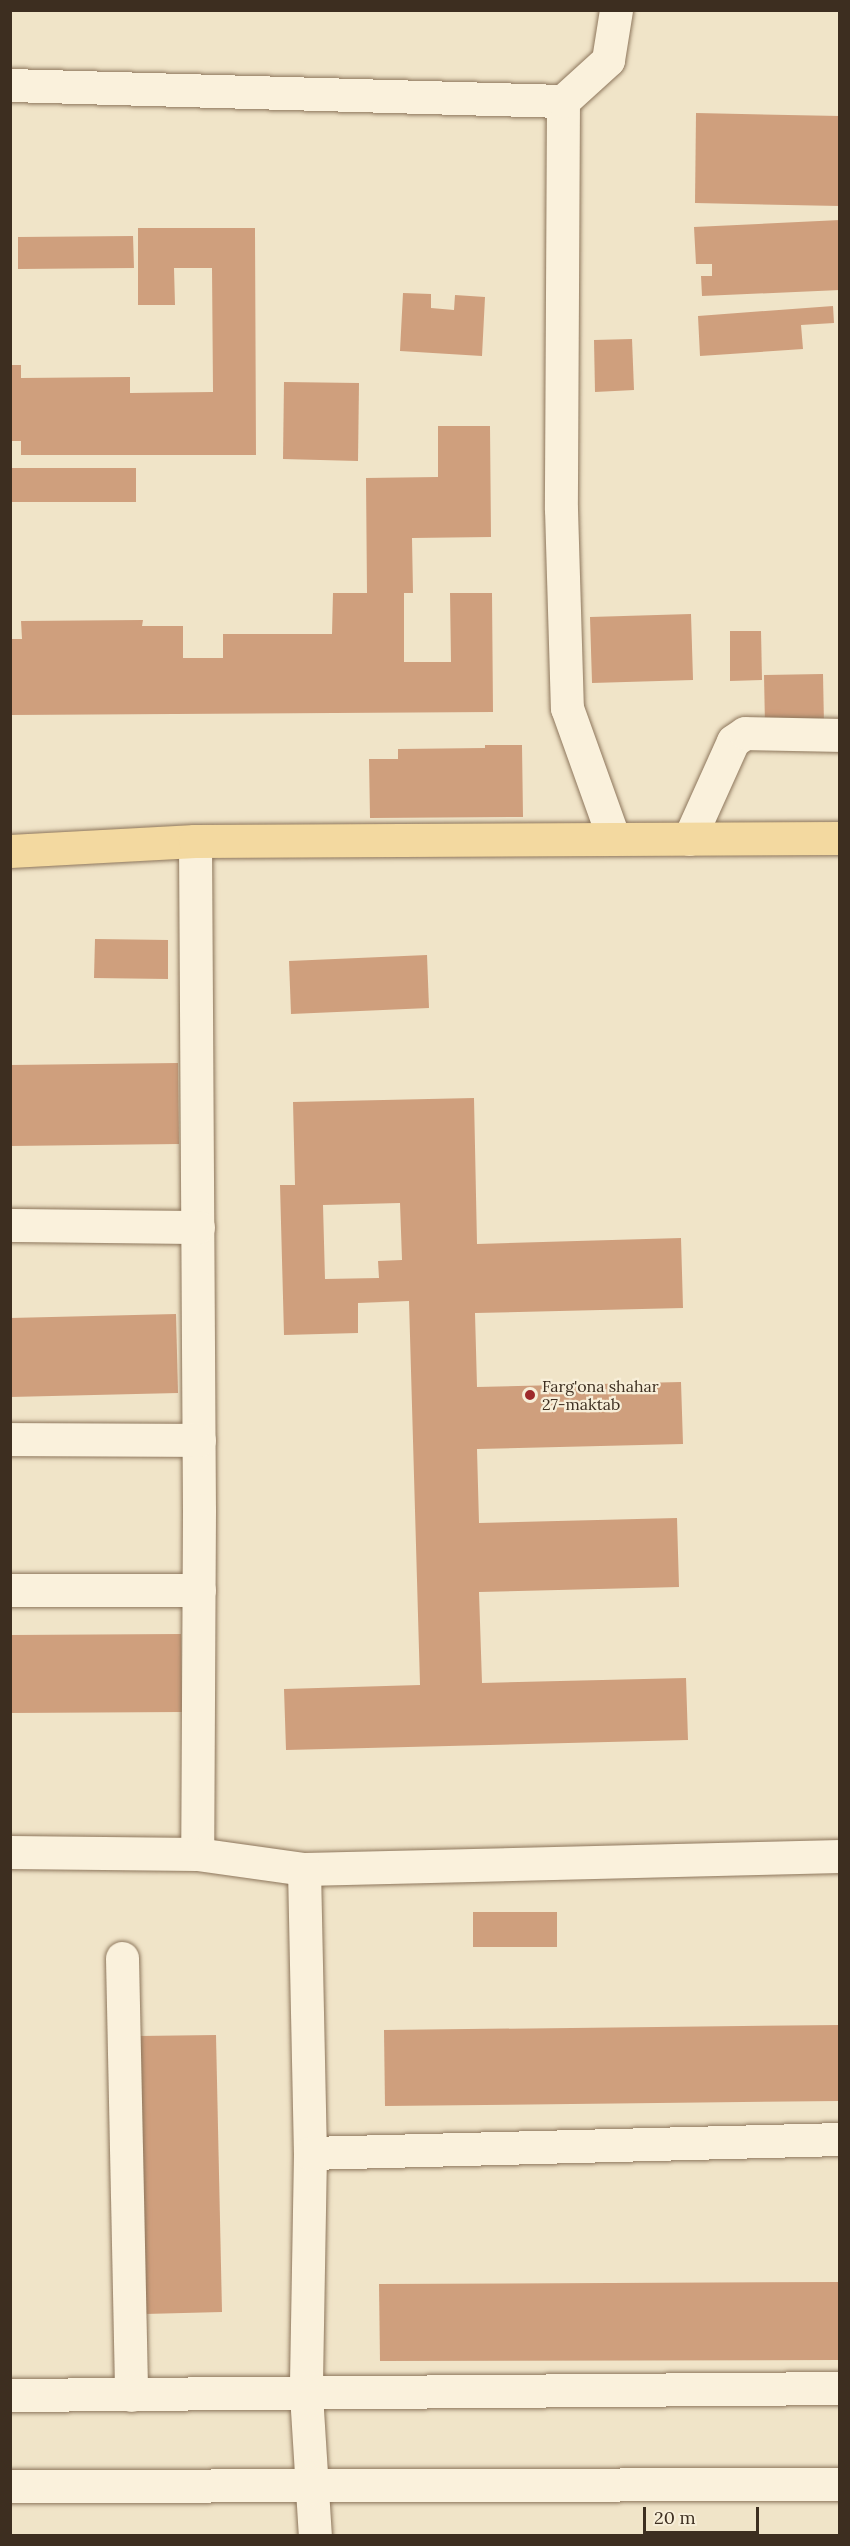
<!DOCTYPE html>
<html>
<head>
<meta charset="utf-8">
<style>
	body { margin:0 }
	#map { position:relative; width:850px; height:2546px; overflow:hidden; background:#f0e4c8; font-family:Lora,serif }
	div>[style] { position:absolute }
	.building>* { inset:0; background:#cf9f7d }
	.roads { filter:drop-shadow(0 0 2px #8d765c) drop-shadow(0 0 2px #8d765c) }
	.minor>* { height:33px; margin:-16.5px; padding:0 16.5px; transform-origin:16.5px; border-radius:16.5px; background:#faf1dc }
	.major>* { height:33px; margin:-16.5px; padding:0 16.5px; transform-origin:16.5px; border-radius:16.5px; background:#f3d9a0 }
	.dots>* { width:16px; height:16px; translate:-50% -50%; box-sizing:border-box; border:3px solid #f7eed8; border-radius:50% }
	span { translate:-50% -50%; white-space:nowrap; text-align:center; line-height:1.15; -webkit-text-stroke:4.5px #f7eed8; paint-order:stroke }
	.poi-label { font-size:16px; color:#3d2e20 }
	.left { translate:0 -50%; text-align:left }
	.frame { position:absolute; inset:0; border:12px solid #3d2e20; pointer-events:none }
	.scale { position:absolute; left:643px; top:2507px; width:116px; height:27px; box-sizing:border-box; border:3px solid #3d2e20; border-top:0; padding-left:8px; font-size:18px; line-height:21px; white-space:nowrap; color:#3d2e20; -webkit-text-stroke:4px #f7eed8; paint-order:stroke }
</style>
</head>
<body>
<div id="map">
	<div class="building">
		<div style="clip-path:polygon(696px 113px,840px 116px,840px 206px,695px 203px)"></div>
		<div style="clip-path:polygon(840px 220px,840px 290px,702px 296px,701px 276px,712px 276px,712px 264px,696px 264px,694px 227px)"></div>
		<div style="clip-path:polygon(138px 228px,255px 228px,256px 455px,21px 455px,21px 441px,10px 441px,10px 365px,21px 365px,21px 378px,130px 377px,130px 393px,213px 392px,212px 268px,174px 268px,175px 305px,138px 305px)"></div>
		<div style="clip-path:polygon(133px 236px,134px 268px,18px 269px,18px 237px)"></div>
		<div style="clip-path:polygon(403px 293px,431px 294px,431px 308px,454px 310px,455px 295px,485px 297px,482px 356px,400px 351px)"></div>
		<div style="clip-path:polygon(833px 306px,834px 323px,801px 325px,803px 349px,700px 356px,698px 316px)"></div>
		<div style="clip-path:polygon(632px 339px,634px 390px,595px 392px,594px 340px)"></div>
		<div style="clip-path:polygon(284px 382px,359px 383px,358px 461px,283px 459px)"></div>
		<div style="clip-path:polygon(438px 426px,490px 426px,491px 537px,412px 538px,413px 593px,404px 593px,404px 662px,451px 662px,450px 593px,492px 593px,493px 712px,10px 715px,10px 639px,22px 639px,21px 621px,143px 620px,142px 626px,183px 626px,183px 658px,223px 658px,223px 634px,332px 634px,333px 593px,367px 593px,366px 478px,438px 477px)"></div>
		<div style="clip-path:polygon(10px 468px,136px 468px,136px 502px,10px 502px)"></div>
		<div style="clip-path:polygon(691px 614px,693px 680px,592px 683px,590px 617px)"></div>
		<div style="clip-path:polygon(730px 631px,761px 631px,762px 680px,730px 681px)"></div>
		<div style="clip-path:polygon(823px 674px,824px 725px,765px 726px,764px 675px)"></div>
		<div style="clip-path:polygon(485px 745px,522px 745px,523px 817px,370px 818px,369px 759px,398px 759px,398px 749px,485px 748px)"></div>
		<div style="clip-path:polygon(95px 939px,168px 940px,168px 979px,94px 978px)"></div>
		<div style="clip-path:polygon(427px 955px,429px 1008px,291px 1014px,289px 961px)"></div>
		<div style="clip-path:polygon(178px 1063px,179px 1144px,10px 1146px,10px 1065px)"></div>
		<div style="clip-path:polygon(evenodd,474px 1098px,477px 1244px,681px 1238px,683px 1308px,475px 1313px,477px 1387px,681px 1382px,683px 1444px,477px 1449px,479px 1523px,677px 1518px,679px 1587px,479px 1592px,482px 1683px,686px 1678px,688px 1740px,286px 1750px,284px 1689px,420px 1685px,409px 1301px,358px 1303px,358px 1333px,284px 1335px,280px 1185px,295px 1185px,293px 1102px,474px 1098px,400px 1203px,402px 1260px,378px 1261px,379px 1278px,325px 1279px,323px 1205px,400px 1203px)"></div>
		<div style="clip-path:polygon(176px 1314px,178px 1393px,10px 1397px,10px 1318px)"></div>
		<div style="clip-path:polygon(181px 1634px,182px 1712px,10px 1713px,10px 1635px)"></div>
		<div style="clip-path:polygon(473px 1912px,557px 1912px,557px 1947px,473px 1947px)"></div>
		<div style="clip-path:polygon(840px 2025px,840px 2101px,385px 2106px,384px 2030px)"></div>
		<div style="clip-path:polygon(216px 2035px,222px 2312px,145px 2314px,139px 2036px)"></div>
		<div style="clip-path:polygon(840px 2282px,840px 2360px,380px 2361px,379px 2284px)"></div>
	</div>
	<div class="roads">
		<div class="minor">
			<div style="left:10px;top:85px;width:553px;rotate:1.66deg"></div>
			<div style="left:563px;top:101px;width:408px;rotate:90.3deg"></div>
			<div style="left:561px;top:509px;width:199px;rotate:88.3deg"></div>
			<div style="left:567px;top:708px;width:139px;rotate:70.3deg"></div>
			<div style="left:563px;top:101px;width:61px;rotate:-42.3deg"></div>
			<div style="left:608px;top:60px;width:51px;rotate:-80.9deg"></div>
			<div style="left:689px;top:839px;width:107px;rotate:-65.8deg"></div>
			<div style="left:733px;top:741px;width:14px;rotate:-34deg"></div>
			<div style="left:745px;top:733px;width:95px;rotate:1.2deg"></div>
			<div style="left:195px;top:841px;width:669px;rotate:89.66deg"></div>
			<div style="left:199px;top:1510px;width:344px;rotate:90.3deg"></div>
			<div style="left:10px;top:1225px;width:188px;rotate:0.6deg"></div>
			<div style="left:10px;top:1439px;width:189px;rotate:0.3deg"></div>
			<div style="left:10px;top:1590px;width:189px"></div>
			<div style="left:10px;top:1852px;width:187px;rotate:0.6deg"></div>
			<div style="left:197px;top:1854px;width:108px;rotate:8deg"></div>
			<div style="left:304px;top:1869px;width:536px;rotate:-1.39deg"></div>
			<div style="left:304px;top:1869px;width:284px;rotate:88.8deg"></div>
			<div style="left:310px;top:2153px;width:241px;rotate:91deg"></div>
			<div style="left:306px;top:2394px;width:142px;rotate:86.4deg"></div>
			<div style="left:122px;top:1958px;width:437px;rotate:88.8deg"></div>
			<div style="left:310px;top:2153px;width:530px;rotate:-1.51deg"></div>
			<div style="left:10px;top:2395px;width:830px;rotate:-0.48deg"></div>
			<div style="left:10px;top:2486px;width:830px;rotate:-0.14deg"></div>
		</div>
		<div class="major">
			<div style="left:10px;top:851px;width:185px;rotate:-3.1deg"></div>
			<div style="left:195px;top:841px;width:645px;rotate:-0.27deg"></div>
		</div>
	</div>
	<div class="dots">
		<div style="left:530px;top:1395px;background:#9e2a2b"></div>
	</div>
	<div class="poi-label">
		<span class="left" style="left:542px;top:1395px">Farg'ona shahar<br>27-maktab</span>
	</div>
	<div class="frame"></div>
	<div class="scale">20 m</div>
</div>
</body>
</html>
